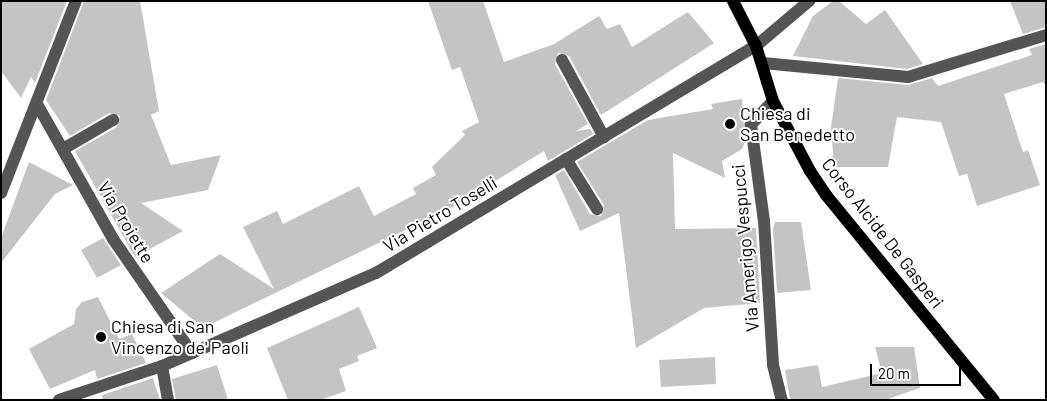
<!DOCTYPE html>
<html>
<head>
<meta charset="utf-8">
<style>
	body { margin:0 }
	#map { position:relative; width:1047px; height:401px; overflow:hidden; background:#fff; font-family:Barlow,sans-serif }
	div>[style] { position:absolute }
	.building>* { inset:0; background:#c4c4c4 }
	.minor>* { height:12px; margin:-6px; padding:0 6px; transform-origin:6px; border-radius:6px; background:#555 }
	.major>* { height:12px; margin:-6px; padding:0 6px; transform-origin:6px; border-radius:6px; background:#000 }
	.dots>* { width:14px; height:14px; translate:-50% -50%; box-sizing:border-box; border:2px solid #fff; border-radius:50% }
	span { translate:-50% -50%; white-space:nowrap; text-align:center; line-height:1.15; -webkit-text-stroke:4px #fff; paint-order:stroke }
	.poi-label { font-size:18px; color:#000 }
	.left { translate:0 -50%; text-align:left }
	.street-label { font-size:18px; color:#000 }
	.frame { position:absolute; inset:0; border:2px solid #000; pointer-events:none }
	.scale { position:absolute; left:870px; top:364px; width:91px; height:22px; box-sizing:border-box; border:2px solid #000; border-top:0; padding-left:6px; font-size:15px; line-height:18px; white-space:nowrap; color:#000; -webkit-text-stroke:4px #fff; paint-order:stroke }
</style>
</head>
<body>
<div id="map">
	<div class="building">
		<div style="clip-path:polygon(1px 1px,67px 1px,35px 83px,31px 77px,21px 98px,1px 71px)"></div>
		<div style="clip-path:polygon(84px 1px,140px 1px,159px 111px,151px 115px,171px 165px,221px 155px,208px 190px,141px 203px,183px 231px,135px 257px,75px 151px,117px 127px,120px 116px,109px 113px,70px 136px,46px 100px)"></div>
		<div style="clip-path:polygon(428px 1px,483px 1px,504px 62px,554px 44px,599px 16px,607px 29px,620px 24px,632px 47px,688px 12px,714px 43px,601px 115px,569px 56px,558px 53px,555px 64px,588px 124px,576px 131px,590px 129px,593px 134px,548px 161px,544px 151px,455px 206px,203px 328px,161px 293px,220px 254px,274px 289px,243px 227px,277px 211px,283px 224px,359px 186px,374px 216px,416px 194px,413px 188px,436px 175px,432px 167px,465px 135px,462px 131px,479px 122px,460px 67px,452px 70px)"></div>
		<div style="clip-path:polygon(833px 1px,839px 1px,866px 24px,885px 10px,923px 64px,907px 69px,793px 56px,813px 16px)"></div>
		<div style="clip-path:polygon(1010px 1px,1046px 1px,1046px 27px,1023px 34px)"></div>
		<div style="clip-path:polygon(1046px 44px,1046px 87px,1043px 82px,1004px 94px,1023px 152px,1028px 150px,1040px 185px,977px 206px,967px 174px,959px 176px,941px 122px,897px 117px,888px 167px,834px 167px,831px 127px,838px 78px,908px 85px,932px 78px,938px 86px,1032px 55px,1029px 49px)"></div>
		<div style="clip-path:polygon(742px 99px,745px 142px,742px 149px,722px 161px,725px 178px,673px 153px,675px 229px,756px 228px,760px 303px,704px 308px,636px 348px,619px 213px,580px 231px,555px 175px,564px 170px,590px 214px,601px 216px,604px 205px,577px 162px,648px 120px,713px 109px,711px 104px)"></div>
		<div style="clip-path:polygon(29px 162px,73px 185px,55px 194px,1px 263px,1px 238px)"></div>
		<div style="clip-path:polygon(775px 222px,801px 222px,811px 290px,777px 293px,773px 229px)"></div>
		<div style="clip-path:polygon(103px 238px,121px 265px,97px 278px,81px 250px)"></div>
		<div style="clip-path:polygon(98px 297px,119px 339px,132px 334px,146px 363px,97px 379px,95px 370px,50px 389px,29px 349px,74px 324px,76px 309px,82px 302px)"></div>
		<div style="clip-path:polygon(359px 307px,377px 348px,357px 356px,359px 361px,339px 369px,346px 391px,320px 400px,288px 400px,267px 348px)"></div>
		<div style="clip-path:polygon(875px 347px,914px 347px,920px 388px,885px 400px,790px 400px,785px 370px,818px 365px,822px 387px,882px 373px)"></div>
		<div style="clip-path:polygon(715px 357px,716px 384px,661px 387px,659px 360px)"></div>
		<div style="clip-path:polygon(217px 365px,228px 400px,176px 400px,172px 379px)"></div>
		<div style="clip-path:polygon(153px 378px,160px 400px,103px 400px,102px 395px)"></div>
	</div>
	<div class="minor">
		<div style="left:562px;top:60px;width:88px;rotate:61.4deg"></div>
		<div style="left:763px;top:63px;width:146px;rotate:5.5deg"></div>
		<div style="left:908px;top:77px;width:144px;rotate:-16.9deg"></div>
		<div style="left:773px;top:101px;width:33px;rotate:133deg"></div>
		<div style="left:751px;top:125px;width:97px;rotate:82.3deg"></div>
		<div style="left:764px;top:221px;width:144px;rotate:86.4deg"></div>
		<div style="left:773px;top:365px;width:36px;rotate:76deg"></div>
		<div style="left:37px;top:104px;width:155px;rotate:60.6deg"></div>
		<div style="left:113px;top:239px;width:139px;rotate:55.3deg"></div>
		<div style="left:63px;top:149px;width:58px;rotate:-30.1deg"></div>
		<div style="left:566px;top:159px;width:59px;rotate:58.2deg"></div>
		<div style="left:1px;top:193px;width:206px;rotate:-68.7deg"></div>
		<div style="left:162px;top:366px;width:35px;rotate:80deg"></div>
		<div style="left:59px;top:400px;width:108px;rotate:-18.3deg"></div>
		<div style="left:162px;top:366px;width:233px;rotate:-23.5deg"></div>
		<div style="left:376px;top:273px;width:443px;rotate:-30.9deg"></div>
		<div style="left:756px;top:46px;width:70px;rotate:-40.3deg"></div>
	</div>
	<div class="major">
		<div style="left:733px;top:1px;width:51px;rotate:62.9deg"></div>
		<div style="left:756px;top:46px;width:58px;rotate:72.8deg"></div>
		<div style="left:773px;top:101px;width:79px;rotate:62.1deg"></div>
		<div style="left:810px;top:171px;width:29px;rotate:56deg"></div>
		<div style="left:826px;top:195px;width:265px;rotate:50.7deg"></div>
	</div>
	<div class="dots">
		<div style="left:730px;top:124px;background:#000"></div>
		<div style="left:101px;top:337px;background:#000"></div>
	</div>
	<div class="poi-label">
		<span class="left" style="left:740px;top:124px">Chiesa di<br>San Benedetto</span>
		<span class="left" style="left:111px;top:337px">Chiesa di San<br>Vincenzo de' Paoli</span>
	</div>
	<div class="street-label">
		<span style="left:440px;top:214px;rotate:-31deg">Via Pietro Toselli</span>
		<span style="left:126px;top:222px;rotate:59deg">Via Proiette</span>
		<span style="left:883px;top:233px;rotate:52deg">Corso Alcide De Gasperi</span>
		<span style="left:745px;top:248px;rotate:-95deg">Via Amerigo Vespucci</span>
	</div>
	<div class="frame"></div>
	<div class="scale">20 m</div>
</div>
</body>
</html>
